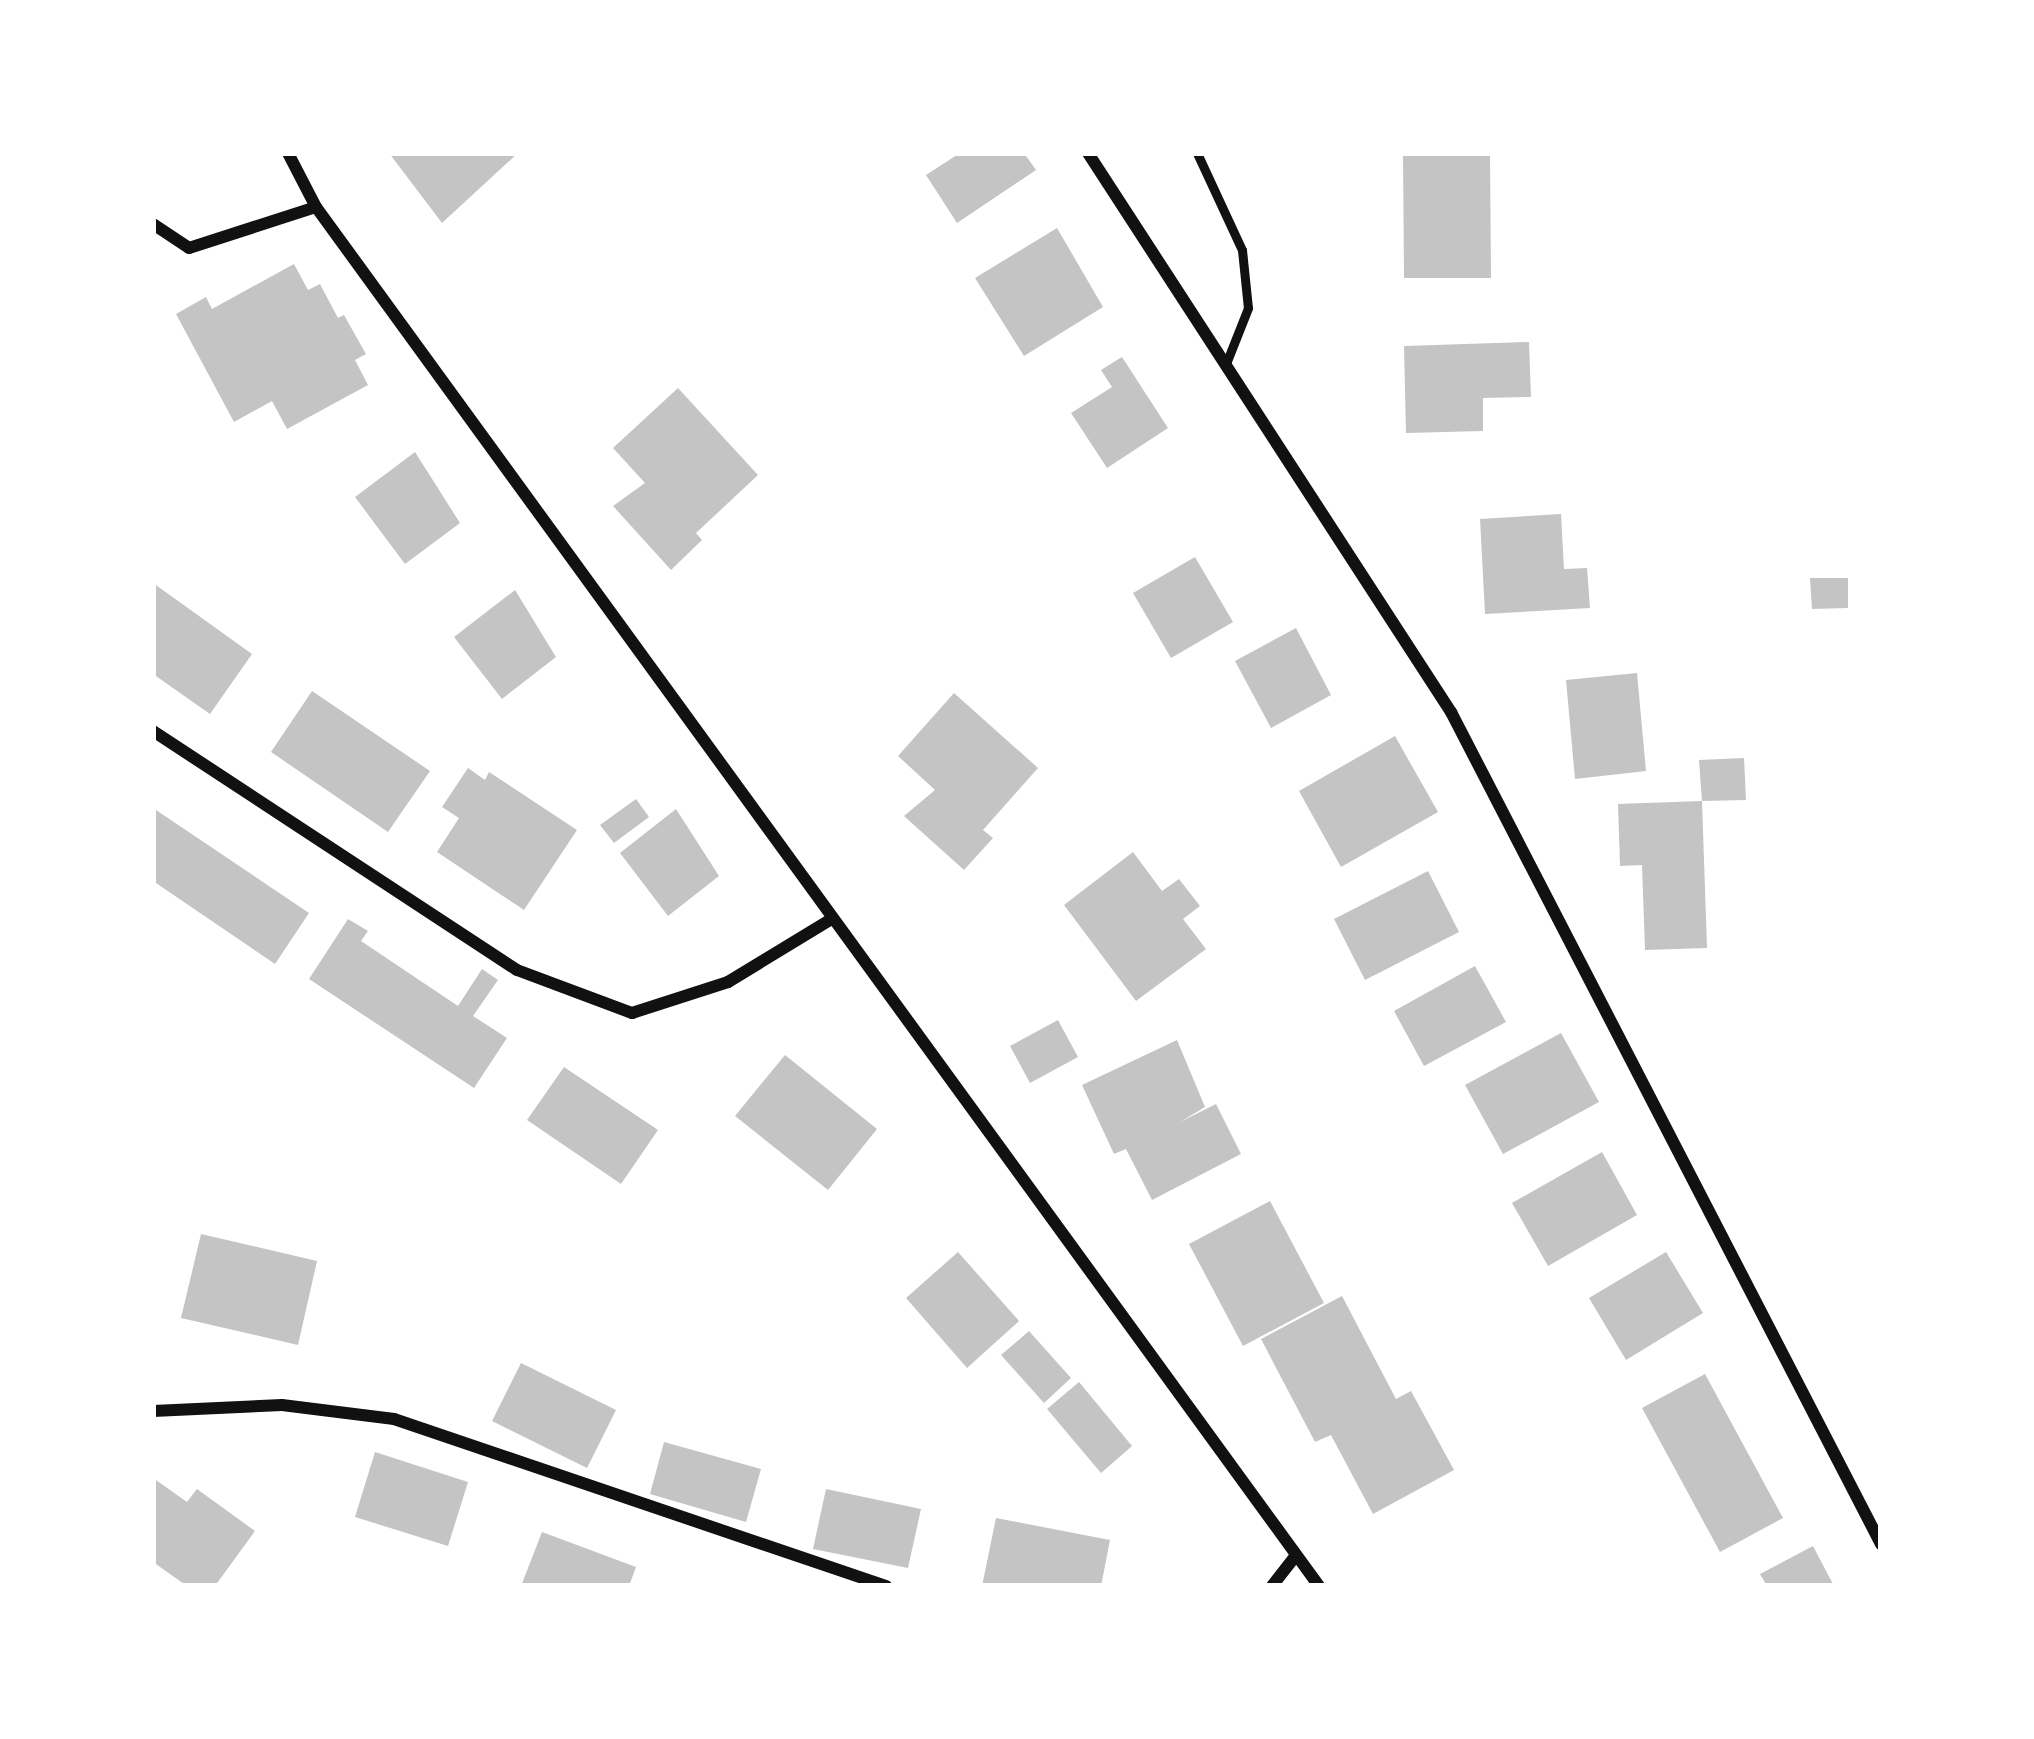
<!DOCTYPE html>
<html>
<head>
<meta charset="utf-8">
<style>
	body { margin:0 }
	#map { position:relative; width:2034px; height:1739px; overflow:hidden; background:#fff; font-family:"Public Sans",sans-serif }
	div>[style] { position:absolute }
	.building>* { inset:0; background:#c4c4c4 }
	.service>* { height:9px; margin:-4.5px; padding:0 4.5px; transform-origin:4.5px; border-radius:4.5px; background:#111 }
	.minor>* { height:12px; margin:-6px; padding:0 6px; transform-origin:6px; border-radius:6px; background:#111 }
	span { translate:-50% -50%; white-space:nowrap; text-align:center; line-height:1.15; -webkit-text-stroke:9px #fff; paint-order:stroke }
	.frame { position:absolute; inset:0; border:156px solid #fff; pointer-events:none }
</style>
</head>
<body>
<div id="map">
	<div class="building">
		<div style="clip-path:polygon(389px 153px,518px 153px,442px 223px)"></div>
		<div style="clip-path:polygon(960px 153px,1024px 153px,1036px 170px,957px 223px,926px 175px)"></div>
		<div style="clip-path:polygon(1403px 153px,1490px 153px,1491px 278px,1404px 278px)"></div>
		<div style="clip-path:polygon(1057px 228px,1103px 307px,1024px 356px,975px 278px)"></div>
		<div style="clip-path:polygon(294px 264px,308px 290px,320px 284px,338px 318px,344px 315px,366px 354px,355px 360px,368px 385px,287px 429px,272px 401px,234px 422px,176px 314px,206px 297px,212px 309px)"></div>
		<div style="clip-path:polygon(1529px 342px,1531px 397px,1483px 398px,1483px 431px,1406px 433px,1404px 346px)"></div>
		<div style="clip-path:polygon(1122px 357px,1168px 428px,1107px 468px,1071px 413px,1112px 387px,1101px 370px)"></div>
		<div style="clip-path:polygon(678px 388px,758px 475px,696px 533px,702px 540px,671px 570px,613px 506px,645px 483px,613px 448px)"></div>
		<div style="clip-path:polygon(415px 452px,460px 523px,405px 564px,355px 497px)"></div>
		<div style="clip-path:polygon(1561px 514px,1564px 569px,1587px 568px,1590px 608px,1485px 614px,1480px 519px)"></div>
		<div style="clip-path:polygon(1195px 557px,1233px 622px,1171px 658px,1133px 593px)"></div>
		<div style="clip-path:polygon(1810px 578px,1848px 578px,1848px 608px,1812px 609px)"></div>
		<div style="clip-path:polygon(153px 583px,252px 654px,210px 714px,153px 674px)"></div>
		<div style="clip-path:polygon(515px 590px,556px 657px,502px 699px,454px 637px)"></div>
		<div style="clip-path:polygon(1296px 628px,1331px 695px,1271px 728px,1235px 661px)"></div>
		<div style="clip-path:polygon(1637px 673px,1646px 771px,1575px 779px,1566px 680px)"></div>
		<div style="clip-path:polygon(312px 691px,430px 771px,388px 832px,271px 752px)"></div>
		<div style="clip-path:polygon(954px 693px,1038px 768px,983px 830px,993px 838px,964px 870px,904px 816px,935px 790px,898px 756px)"></div>
		<div style="clip-path:polygon(1395px 736px,1438px 812px,1341px 867px,1299px 791px)"></div>
		<div style="clip-path:polygon(1744px 758px,1746px 800px,1702px 801px,1699px 760px)"></div>
		<div style="clip-path:polygon(468px 768px,485px 780px,489px 772px,577px 830px,524px 910px,437px 852px,459px 818px,442px 807px)"></div>
		<div style="clip-path:polygon(636px 799px,649px 817px,614px 843px,600px 825px)"></div>
		<div style="clip-path:polygon(1702px 801px,1707px 948px,1645px 950px,1642px 865px,1620px 866px,1618px 804px)"></div>
		<div style="clip-path:polygon(153px 808px,309px 913px,275px 964px,153px 881px)"></div>
		<div style="clip-path:polygon(676px 809px,719px 876px,668px 916px,620px 853px)"></div>
		<div style="clip-path:polygon(1133px 852px,1162px 891px,1179px 879px,1200px 906px,1183px 919px,1206px 949px,1136px 1001px,1064px 905px)"></div>
		<div style="clip-path:polygon(1428px 871px,1459px 932px,1365px 980px,1334px 919px)"></div>
		<div style="clip-path:polygon(348px 919px,368px 931px,361px 941px,458px 1006px,482px 969px,498px 980px,473px 1016px,507px 1038px,474px 1088px,309px 979px)"></div>
		<div style="clip-path:polygon(1475px 966px,1506px 1022px,1424px 1066px,1394px 1011px)"></div>
		<div style="clip-path:polygon(1058px 1020px,1078px 1057px,1030px 1083px,1010px 1046px)"></div>
		<div style="clip-path:polygon(1561px 1033px,1599px 1102px,1503px 1154px,1465px 1085px)"></div>
		<div style="clip-path:polygon(1177px 1040px,1205px 1107px,1180px 1122px,1216px 1104px,1241px 1154px,1152px 1200px,1126px 1149px,1114px 1154px,1082px 1085px)"></div>
		<div style="clip-path:polygon(785px 1055px,877px 1129px,828px 1190px,735px 1116px)"></div>
		<div style="clip-path:polygon(564px 1067px,658px 1130px,621px 1184px,527px 1120px)"></div>
		<div style="clip-path:polygon(1602px 1152px,1637px 1215px,1548px 1266px,1512px 1203px)"></div>
		<div style="clip-path:polygon(1270px 1201px,1324px 1303px,1243px 1346px,1189px 1244px)"></div>
		<div style="clip-path:polygon(201px 1234px,317px 1261px,298px 1345px,181px 1318px)"></div>
		<div style="clip-path:polygon(958px 1252px,1019px 1321px,967px 1368px,906px 1298px)"></div>
		<div style="clip-path:polygon(1666px 1252px,1703px 1313px,1626px 1360px,1589px 1298px)"></div>
		<div style="clip-path:polygon(1342px 1296px,1396px 1399px,1411px 1391px,1454px 1470px,1373px 1514px,1331px 1435px,1315px 1442px,1261px 1339px)"></div>
		<div style="clip-path:polygon(1029px 1331px,1071px 1378px,1044px 1403px,1001px 1355px)"></div>
		<div style="clip-path:polygon(521px 1363px,616px 1410px,587px 1468px,492px 1421px)"></div>
		<div style="clip-path:polygon(1705px 1374px,1783px 1518px,1720px 1552px,1642px 1408px)"></div>
		<div style="clip-path:polygon(1079px 1382px,1132px 1446px,1101px 1473px,1047px 1409px)"></div>
		<div style="clip-path:polygon(664px 1442px,761px 1469px,746px 1522px,650px 1494px)"></div>
		<div style="clip-path:polygon(375px 1452px,468px 1482px,448px 1546px,355px 1517px)"></div>
		<div style="clip-path:polygon(153px 1478px,187px 1502px,197px 1489px,255px 1531px,215px 1586px,187px 1586px,153px 1562px)"></div>
		<div style="clip-path:polygon(826px 1489px,921px 1509px,908px 1568px,813px 1549px)"></div>
		<div style="clip-path:polygon(996px 1518px,1110px 1540px,1101px 1586px,982px 1586px)"></div>
		<div style="clip-path:polygon(542px 1532px,636px 1567px,629px 1586px,521px 1586px)"></div>
		<div style="clip-path:polygon(1813px 1546px,1834px 1586px,1767px 1586px,1760px 1574px)"></div>
	</div>
	<div class="service">
		<div style="left:1197px;top:153px;width:107px;rotate:65.1deg"></div>
		<div style="left:1242px;top:250px;width:58px;rotate:84.1deg"></div>
		<div style="left:1248px;top:308px;width:57px;rotate:111.6deg"></div>
	</div>
	<div class="minor">
		<div style="left:288px;top:153px;width:61px;rotate:62.6deg"></div>
		<div style="left:316px;top:207px;width:1705px;rotate:53.97deg"></div>
		<div style="left:1088px;top:153px;width:667px;rotate:57deg"></div>
		<div style="left:1451px;top:712px;width:937px;rotate:62.67deg"></div>
		<div style="left:153px;top:224px;width:43px;rotate:33.7deg"></div>
		<div style="left:189px;top:248px;width:133px;rotate:-17.9deg"></div>
		<div style="left:153px;top:731px;width:435px;rotate:33.3deg"></div>
		<div style="left:517px;top:970px;width:123px;rotate:20.5deg"></div>
		<div style="left:632px;top:1013px;width:101px;rotate:-17.9deg"></div>
		<div style="left:728px;top:982px;width:119px;rotate:-31.3deg"></div>
		<div style="left:153px;top:1411px;width:129px;rotate:-2.7deg"></div>
		<div style="left:282px;top:1405px;width:113px;rotate:7.1deg"></div>
		<div style="left:394px;top:1419px;width:520px;rotate:18.75deg"></div>
		<div style="left:1272px;top:1586px;width:39px;rotate:-52deg"></div>
	</div>
	<div class="frame"></div>
</div>
</body>
</html>
